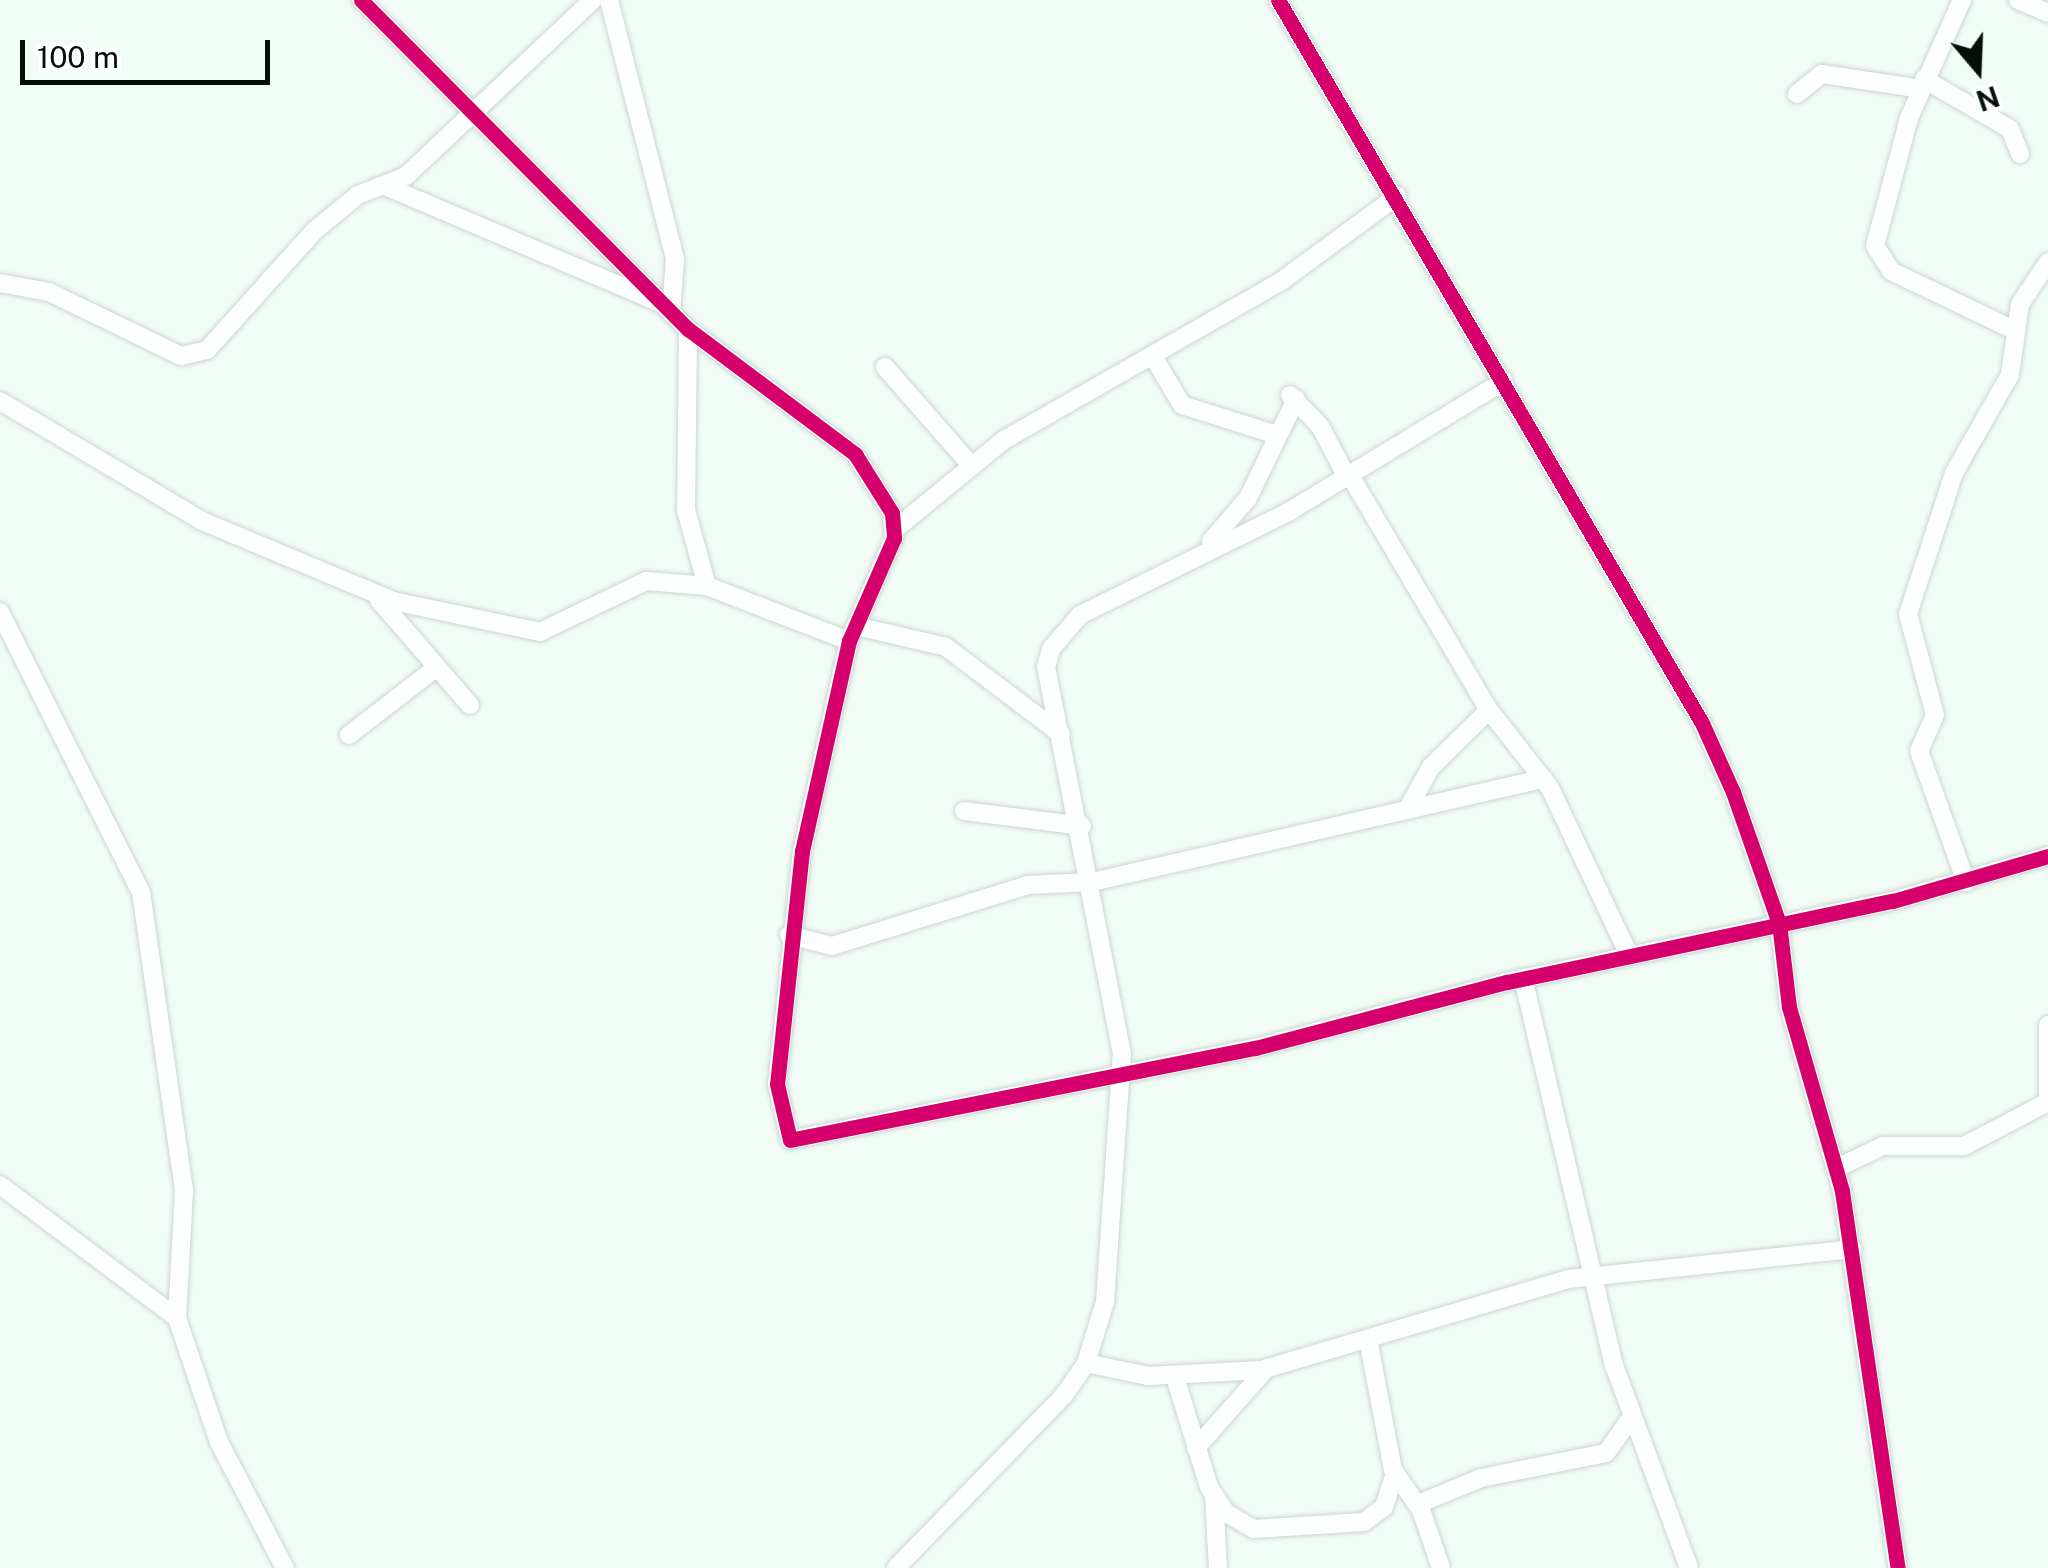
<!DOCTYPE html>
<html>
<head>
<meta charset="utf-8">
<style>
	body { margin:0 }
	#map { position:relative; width:2048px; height:1568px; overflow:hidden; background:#f2fcf7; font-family:"Public Sans",sans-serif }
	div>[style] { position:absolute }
	.roads { filter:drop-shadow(0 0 2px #cad6d0) drop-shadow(0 0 2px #cad6d0) }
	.minor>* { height:18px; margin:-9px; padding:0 9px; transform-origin:9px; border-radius:9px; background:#fdfffe }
	.cycleway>* { height:15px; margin:-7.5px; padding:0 7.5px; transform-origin:7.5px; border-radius:7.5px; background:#d6006c }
	span { translate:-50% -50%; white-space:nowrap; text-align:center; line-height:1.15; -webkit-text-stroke:10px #fff; paint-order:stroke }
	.north { position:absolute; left:1928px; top:20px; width:100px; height:100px; -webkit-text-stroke:8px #fff; paint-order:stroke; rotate:161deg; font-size:28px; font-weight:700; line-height:40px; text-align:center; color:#04110b }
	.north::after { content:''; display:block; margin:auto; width:35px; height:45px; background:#04110b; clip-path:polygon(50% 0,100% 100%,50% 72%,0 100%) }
	.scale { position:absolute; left:20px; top:40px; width:250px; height:45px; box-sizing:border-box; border:5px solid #04110b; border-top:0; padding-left:12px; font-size:30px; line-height:35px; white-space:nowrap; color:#04110b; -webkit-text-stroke:8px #fff; paint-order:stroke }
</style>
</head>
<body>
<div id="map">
	<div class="roads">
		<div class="minor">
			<div style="left:361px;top:0;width:464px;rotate:45.2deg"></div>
			<div style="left:688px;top:329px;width:209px;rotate:36.8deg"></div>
			<div style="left:855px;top:454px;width:70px;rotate:57.9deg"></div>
			<div style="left:892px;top:513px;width:25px;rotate:85deg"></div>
			<div style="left:894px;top:538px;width:112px;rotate:113.6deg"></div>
			<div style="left:849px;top:641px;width:215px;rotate:102.6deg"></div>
			<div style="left:802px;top:851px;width:234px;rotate:96.1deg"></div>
			<div style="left:777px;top:1084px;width:57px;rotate:76.9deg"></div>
			<div style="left:790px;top:1140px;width:474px;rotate:-11.2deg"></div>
			<div style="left:1255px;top:1048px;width:260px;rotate:-14.7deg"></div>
			<div style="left:1507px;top:982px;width:394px;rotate:-11.9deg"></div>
			<div style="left:1893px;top:901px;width:161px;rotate:-16.2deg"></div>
			<div style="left:609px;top:0;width:266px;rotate:75.7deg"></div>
			<div style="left:675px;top:258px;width:55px;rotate:94.2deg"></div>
			<div style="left:1278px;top:0;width:838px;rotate:59.61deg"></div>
			<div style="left:1702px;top:723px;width:76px;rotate:65.8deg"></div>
			<div style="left:1733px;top:792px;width:139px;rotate:70.7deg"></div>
			<div style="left:1779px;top:923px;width:85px;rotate:83.2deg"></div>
			<div style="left:1789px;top:1007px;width:191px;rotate:73.9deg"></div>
			<div style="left:1842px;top:1191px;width:381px;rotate:81.6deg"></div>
			<div style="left:1962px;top:0;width:129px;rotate:114.2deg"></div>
			<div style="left:1909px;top:118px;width:132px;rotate:104.9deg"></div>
			<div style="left:1875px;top:246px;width:30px;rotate:57deg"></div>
			<div style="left:1891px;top:271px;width:134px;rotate:25.6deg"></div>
			<div style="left:2018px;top:0;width:33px;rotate:23deg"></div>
			<div style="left:1924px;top:79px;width:99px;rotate:30.2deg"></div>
			<div style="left:2010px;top:129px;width:27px;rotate:68deg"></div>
			<div style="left:1797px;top:94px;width:32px;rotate:-39deg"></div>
			<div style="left:1822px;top:74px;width:100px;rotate:8.6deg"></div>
			<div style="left:385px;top:186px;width:300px;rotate:23deg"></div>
			<div style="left:0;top:283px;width:50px;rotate:10.4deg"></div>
			<div style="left:49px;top:292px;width:147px;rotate:25.9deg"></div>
			<div style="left:181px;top:356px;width:27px;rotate:-13deg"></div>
			<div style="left:207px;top:350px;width:161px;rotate:-48deg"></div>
			<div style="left:315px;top:230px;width:55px;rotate:-39.1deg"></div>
			<div style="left:358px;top:195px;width:52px;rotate:-21.6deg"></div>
			<div style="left:406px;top:176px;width:257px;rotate:-43.3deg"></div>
			<div style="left:688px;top:329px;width:181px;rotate:90.6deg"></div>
			<div style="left:686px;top:510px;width:79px;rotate:74.6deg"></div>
			<div style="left:707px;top:586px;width:152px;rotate:21.2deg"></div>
			<div style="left:1152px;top:355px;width:58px;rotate:59deg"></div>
			<div style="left:1182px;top:405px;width:100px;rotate:17.5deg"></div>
			<div style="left:885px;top:367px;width:129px;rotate:48.8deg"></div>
			<div style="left:1290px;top:395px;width:43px;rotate:45.9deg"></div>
			<div style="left:1320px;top:426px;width:60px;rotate:62.2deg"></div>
			<div style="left:0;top:401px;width:235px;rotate:30.7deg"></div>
			<div style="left:202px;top:521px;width:207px;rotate:22.7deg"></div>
			<div style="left:393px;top:601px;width:150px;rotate:11.9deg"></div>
			<div style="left:540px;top:632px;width:118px;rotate:-25.7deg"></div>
			<div style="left:646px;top:581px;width:61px;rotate:4.7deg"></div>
			<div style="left:1351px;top:477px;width:271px;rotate:59.4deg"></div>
			<div style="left:1489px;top:710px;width:99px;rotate:52deg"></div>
			<div style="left:1550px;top:788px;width:185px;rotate:64.7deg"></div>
			<div style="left:894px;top:530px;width:142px;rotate:-39.3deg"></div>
			<div style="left:1004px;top:440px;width:322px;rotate:-29.8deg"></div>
			<div style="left:1283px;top:280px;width:142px;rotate:-36.4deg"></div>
			<div style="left:1211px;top:541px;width:57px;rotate:-49.3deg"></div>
			<div style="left:1248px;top:498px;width:110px;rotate:-64.1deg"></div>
			<div style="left:379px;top:600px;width:139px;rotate:49.1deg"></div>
			<div style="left:0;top:612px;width:313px;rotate:63.3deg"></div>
			<div style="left:141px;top:892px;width:301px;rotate:81.8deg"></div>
			<div style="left:184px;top:1190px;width:128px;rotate:93.1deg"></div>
			<div style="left:177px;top:1318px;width:131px;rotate:71.3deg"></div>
			<div style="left:219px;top:1442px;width:142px;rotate:62.4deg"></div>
			<div style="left:856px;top:626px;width:92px;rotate:13.1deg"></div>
			<div style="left:946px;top:647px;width:144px;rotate:37.1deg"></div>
			<div style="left:349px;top:735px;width:111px;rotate:-37.7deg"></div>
			<div style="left:1407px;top:810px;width:49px;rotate:-60.8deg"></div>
			<div style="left:1431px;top:767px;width:81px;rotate:-44.5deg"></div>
			<div style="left:964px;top:811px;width:119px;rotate:7.2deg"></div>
			<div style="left:1966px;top:882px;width:139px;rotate:-109.7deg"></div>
			<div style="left:1919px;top:751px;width:39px;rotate:-66deg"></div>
			<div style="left:1935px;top:715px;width:105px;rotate:-105deg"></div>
			<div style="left:1908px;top:614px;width:148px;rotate:-71.9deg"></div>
			<div style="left:1954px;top:473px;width:113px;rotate:-60.3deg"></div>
			<div style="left:2010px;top:375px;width:72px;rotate:-82deg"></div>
			<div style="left:2020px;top:304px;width:50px;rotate:-56.3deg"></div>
			<div style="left:789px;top:935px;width:44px;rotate:14.3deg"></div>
			<div style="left:832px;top:946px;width:205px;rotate:-17.3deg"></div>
			<div style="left:1028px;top:885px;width:64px;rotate:-2.7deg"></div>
			<div style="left:1092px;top:882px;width:463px;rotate:-12.9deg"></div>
			<div style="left:1523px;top:978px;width:398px;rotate:76.8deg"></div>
			<div style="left:1614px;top:1365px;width:216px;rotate:69.7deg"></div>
			<div style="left:2048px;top:1025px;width:70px;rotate:90deg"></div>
			<div style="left:1837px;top:1168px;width:51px;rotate:-25.6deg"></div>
			<div style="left:1883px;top:1146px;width:81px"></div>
			<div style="left:1964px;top:1146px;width:95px;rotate:-27.6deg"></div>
			<div style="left:0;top:1185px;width:221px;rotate:36.9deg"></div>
			<div style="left:1368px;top:1339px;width:133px;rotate:79.2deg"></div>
			<div style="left:1393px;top:1470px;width:49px;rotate:55deg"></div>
			<div style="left:1421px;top:1510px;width:61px;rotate:71deg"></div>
			<div style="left:1086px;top:1363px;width:63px;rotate:11.8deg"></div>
			<div style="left:1148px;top:1376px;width:113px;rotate:-3deg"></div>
			<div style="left:1261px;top:1370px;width:320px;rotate:-16.5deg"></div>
			<div style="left:1568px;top:1279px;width:286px;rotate:-6deg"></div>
			<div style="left:1175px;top:1377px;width:115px;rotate:72.8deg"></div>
			<div style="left:1209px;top:1487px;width:31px;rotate:57deg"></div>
			<div style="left:1226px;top:1513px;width:32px;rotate:30deg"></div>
			<div style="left:1254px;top:1529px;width:110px;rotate:-3.6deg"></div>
			<div style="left:1364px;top:1522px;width:25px;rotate:-37deg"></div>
			<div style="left:1384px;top:1507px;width:36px;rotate:-72deg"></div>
			<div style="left:1196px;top:1448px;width:104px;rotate:-48.5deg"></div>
			<div style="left:1214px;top:1495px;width:73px;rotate:86.9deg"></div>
			<div style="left:1418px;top:1504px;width:68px;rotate:-22.4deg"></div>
			<div style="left:1481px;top:1478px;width:127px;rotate:-11.3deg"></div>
			<div style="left:1606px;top:1453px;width:43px;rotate:-54.5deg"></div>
			<div style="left:896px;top:1568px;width:241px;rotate:-45.8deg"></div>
			<div style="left:1064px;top:1395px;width:39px;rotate:-55deg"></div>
			<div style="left:1086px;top:1363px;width:64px;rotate:-72.7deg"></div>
			<div style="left:1105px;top:1302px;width:249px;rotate:-86.1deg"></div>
			<div style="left:1122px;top:1054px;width:394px;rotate:-101.1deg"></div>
			<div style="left:1046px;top:667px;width:19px;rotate:-74deg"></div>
			<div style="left:1051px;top:649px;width:45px;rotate:-49.5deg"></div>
			<div style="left:1080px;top:615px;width:234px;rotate:-26.3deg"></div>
			<div style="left:1290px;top:511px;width:250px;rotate:-31.3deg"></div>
		</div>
	</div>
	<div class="cycleway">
		<div style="left:361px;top:0;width:464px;rotate:45.2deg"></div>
		<div style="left:688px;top:329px;width:209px;rotate:36.8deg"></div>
		<div style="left:855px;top:454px;width:70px;rotate:57.9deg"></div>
		<div style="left:892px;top:513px;width:25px;rotate:85deg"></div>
		<div style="left:894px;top:538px;width:112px;rotate:113.6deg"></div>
		<div style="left:849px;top:641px;width:215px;rotate:102.6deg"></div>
		<div style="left:802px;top:851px;width:234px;rotate:96.1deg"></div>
		<div style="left:777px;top:1084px;width:57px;rotate:76.9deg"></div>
		<div style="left:790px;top:1140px;width:474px;rotate:-11.2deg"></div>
		<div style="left:1255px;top:1048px;width:260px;rotate:-14.7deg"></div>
		<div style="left:1507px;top:982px;width:394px;rotate:-11.9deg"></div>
		<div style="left:1893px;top:901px;width:161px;rotate:-16.2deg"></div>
		<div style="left:1278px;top:0;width:838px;rotate:59.61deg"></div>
		<div style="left:1702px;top:723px;width:76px;rotate:65.8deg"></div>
		<div style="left:1733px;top:792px;width:139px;rotate:70.7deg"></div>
		<div style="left:1779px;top:923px;width:85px;rotate:83.2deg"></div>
		<div style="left:1789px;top:1007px;width:191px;rotate:73.9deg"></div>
		<div style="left:1842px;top:1191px;width:381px;rotate:81.6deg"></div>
	</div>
	<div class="north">N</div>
	<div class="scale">100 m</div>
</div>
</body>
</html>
